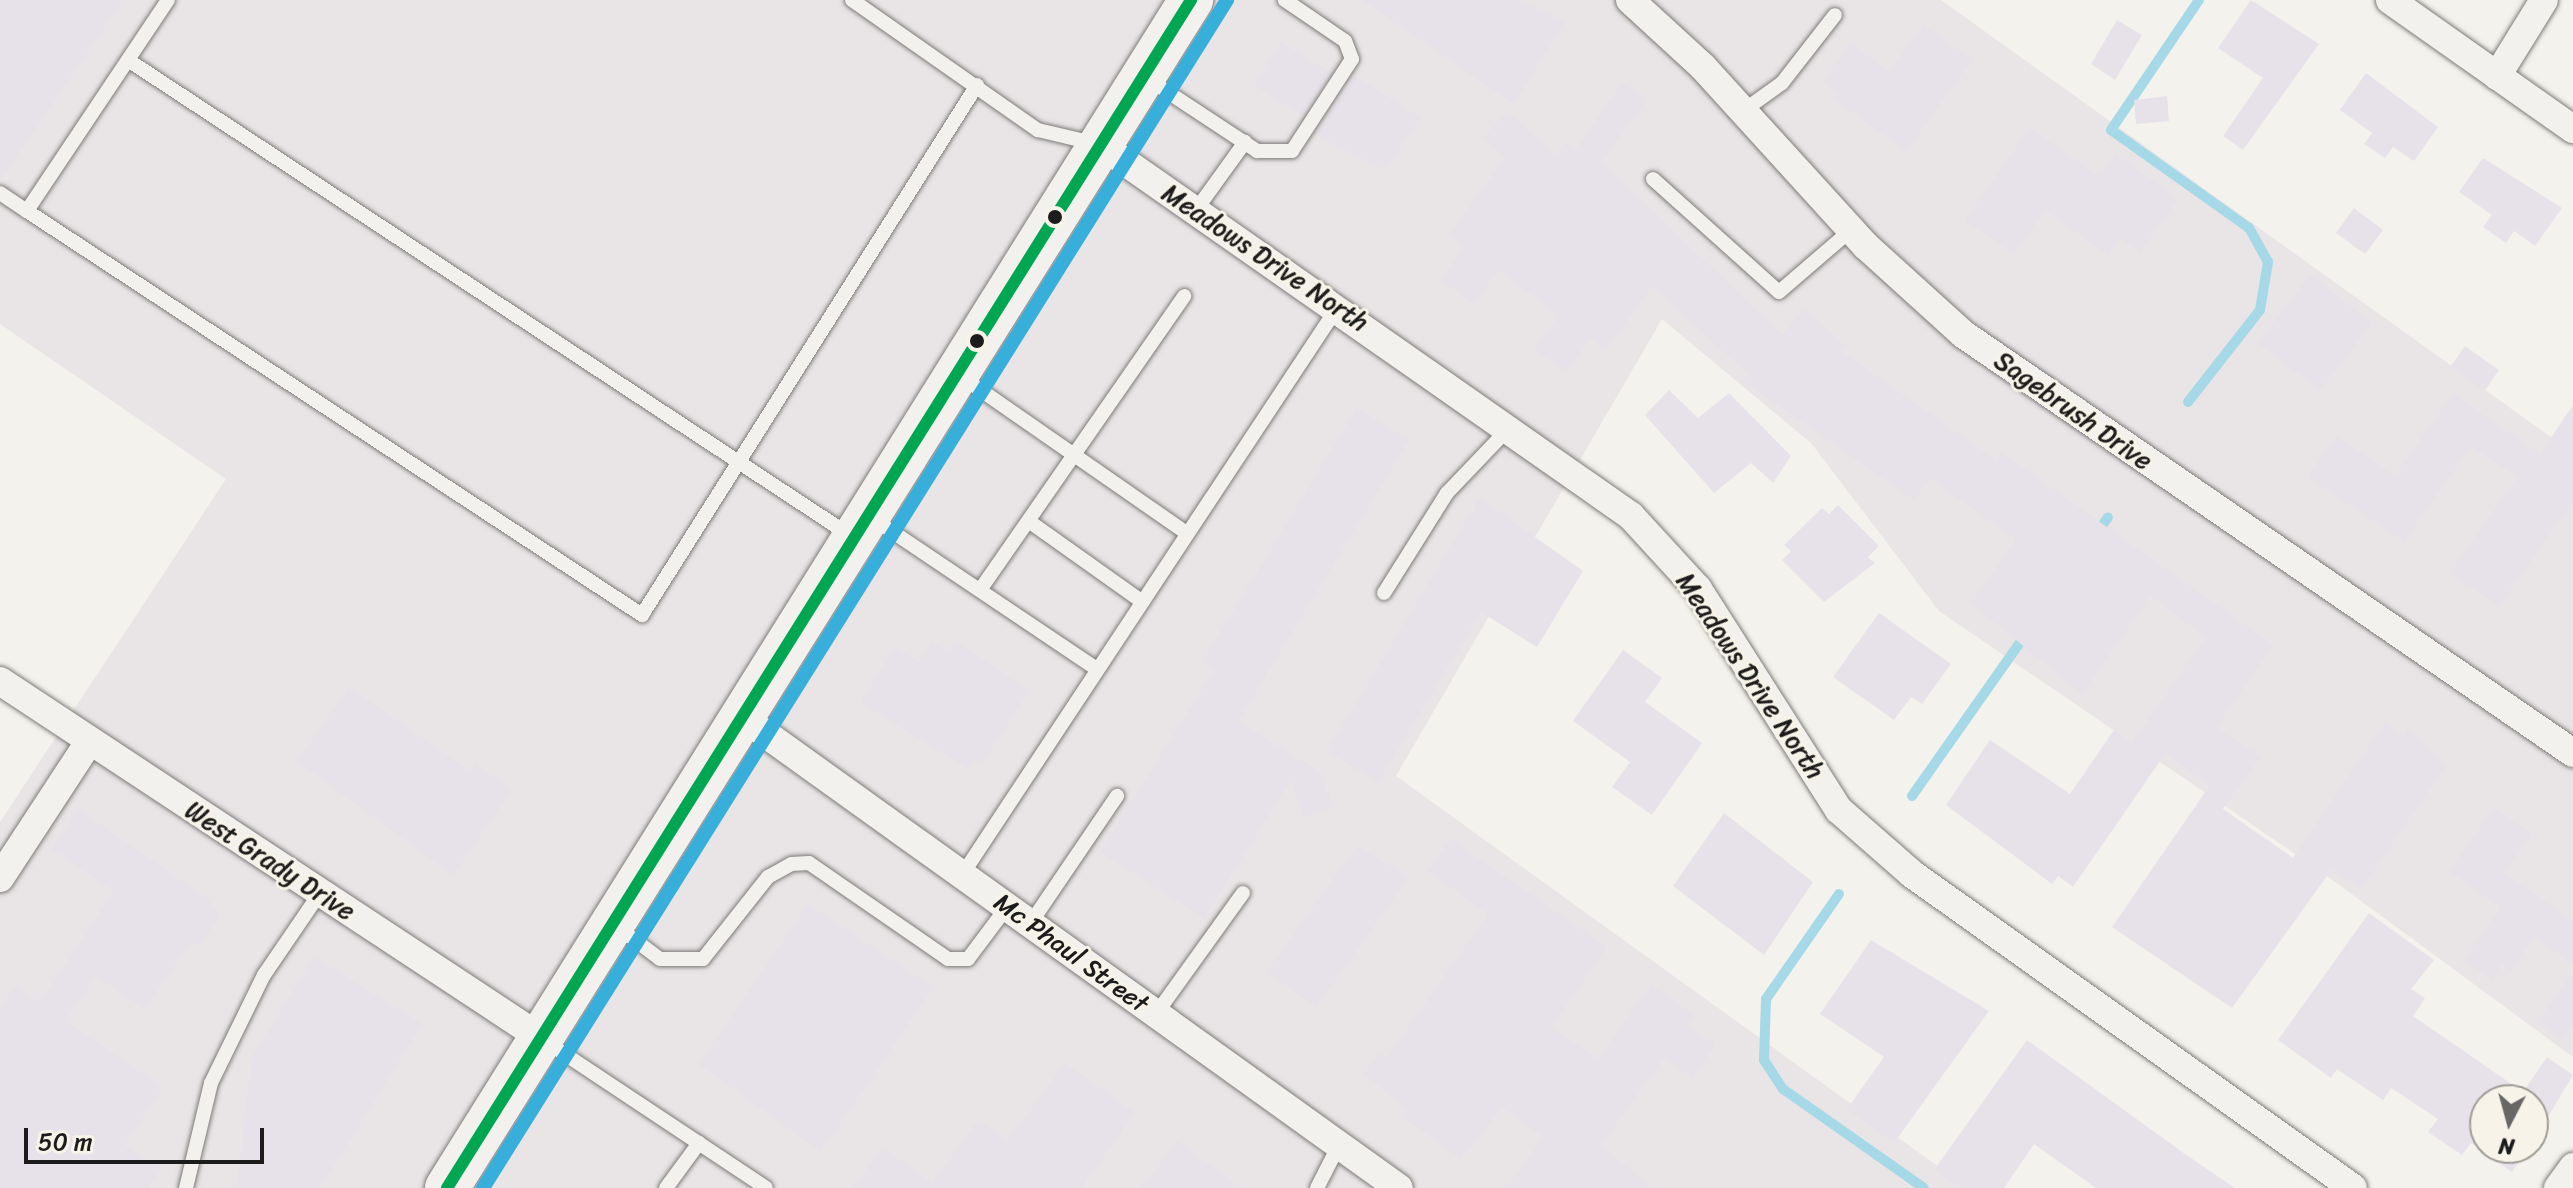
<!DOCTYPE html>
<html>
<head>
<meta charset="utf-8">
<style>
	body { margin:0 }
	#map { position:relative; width:2573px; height:1188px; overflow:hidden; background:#f4f2ec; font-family:Sriracha,sans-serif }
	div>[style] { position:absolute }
	.built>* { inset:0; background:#e9e4e5 }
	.stream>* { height:10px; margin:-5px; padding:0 5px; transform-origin:5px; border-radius:5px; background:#a6d9e8 }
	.building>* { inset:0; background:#e7e2e9 }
	.roads { filter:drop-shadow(0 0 2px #7d7c7a) drop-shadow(0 0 2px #7d7c7a) }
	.service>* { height:14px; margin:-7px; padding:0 7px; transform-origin:7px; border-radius:7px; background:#f2f1ed }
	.minor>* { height:28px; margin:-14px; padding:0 14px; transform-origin:14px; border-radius:14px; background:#f2f1ed }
	.primary>* { height:44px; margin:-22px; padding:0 22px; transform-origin:22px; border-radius:22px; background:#f2f1ed }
	.bus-1>* { height:12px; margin:-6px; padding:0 6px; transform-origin:6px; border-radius:6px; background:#00a651 }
	.rail-1>* { height:14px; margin:-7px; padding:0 7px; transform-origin:7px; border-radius:7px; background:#38afda }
	.dots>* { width:22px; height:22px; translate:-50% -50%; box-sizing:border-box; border:4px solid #f7f3e8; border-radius:50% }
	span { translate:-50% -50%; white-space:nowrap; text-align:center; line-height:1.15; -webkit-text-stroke:6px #f7f3e8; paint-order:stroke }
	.street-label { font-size:26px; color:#1c1c1c }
	.north { position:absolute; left:2469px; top:1084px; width:80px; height:80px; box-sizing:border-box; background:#f7f3e8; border:2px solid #9f9d96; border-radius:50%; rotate:186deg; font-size:22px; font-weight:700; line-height:32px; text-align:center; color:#1c1c1c }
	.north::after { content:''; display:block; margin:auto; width:28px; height:36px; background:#686765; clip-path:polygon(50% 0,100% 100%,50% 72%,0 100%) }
	.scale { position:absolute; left:24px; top:1128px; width:240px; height:36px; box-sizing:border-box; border:4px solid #1c1c1c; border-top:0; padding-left:10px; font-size:24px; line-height:28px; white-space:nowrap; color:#1c1c1c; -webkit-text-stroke:6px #f7f3e8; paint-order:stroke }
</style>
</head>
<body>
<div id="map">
	<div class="built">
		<div style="clip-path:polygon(0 0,1941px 0,2573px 453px,2573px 1057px,2323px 873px,1939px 611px,1811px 443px,1662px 319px,1396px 776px,1968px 1188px,0 1188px,0 822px,226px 479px,0 324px)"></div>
	</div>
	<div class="stream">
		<div style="left:2188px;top:402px;width:117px;rotate:-52deg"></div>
		<div style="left:2260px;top:310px;width:49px;rotate:-80.5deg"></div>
		<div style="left:2268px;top:262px;width:39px;rotate:-119deg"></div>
		<div style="left:2249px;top:228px;width:169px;rotate:-144.6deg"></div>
		<div style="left:2111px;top:130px;width:157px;rotate:-55.9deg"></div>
		<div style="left:2097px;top:533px;width:19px;rotate:-55deg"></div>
		<div style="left:1912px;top:796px;width:198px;rotate:-54.9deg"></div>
		<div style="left:1839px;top:894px;width:128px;rotate:124.8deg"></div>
		<div style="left:1766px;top:999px;width:61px;rotate:91.9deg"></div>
		<div style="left:1764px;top:1060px;width:35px;rotate:57deg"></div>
		<div style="left:1783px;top:1089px;width:172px;rotate:35.1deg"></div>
	</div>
	<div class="building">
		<div style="clip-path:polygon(0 0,123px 0,0 181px)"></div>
		<div style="clip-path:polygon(1362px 0,1516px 0,1565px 21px,1514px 104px)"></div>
		<div style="clip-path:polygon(2251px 0,2319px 44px,2243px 150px,2223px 136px,2263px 78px,2218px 48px)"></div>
		<div style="clip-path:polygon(2117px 20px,2142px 35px,2115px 80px,2091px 64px)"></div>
		<div style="clip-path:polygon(1923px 25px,1972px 60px,1906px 151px,1834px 99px,1838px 93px,1822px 82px,1851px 43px,1889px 72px)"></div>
		<div style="clip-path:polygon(1281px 42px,1331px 73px,1303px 116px,1254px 85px)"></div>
		<div style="clip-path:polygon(2366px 73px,2438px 127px,2414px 161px,2393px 147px,2385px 158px,2364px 144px,2372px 133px,2340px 110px)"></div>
		<div style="clip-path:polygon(1354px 75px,1420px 117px,1386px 170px,1316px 135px)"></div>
		<div style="clip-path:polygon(1622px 83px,1646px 100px,1602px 162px,1782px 335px,1805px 309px,1845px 345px,1839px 350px,1996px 460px,2001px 452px,2273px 645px,2216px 727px,2260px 757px,2223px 809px,2293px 858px,2385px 723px,2404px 736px,2408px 729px,2446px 765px,2361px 889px,2332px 869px,2232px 1008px,2112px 927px,2210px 785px,2165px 754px,2073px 887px,2058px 876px,2052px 884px,1946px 805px,1990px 740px,2070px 794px,2114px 730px,2132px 743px,2206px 637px,2150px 596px,2082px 694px,1971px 603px,2016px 540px,1930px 478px,1914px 500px,1742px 380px,1748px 374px,1652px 286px,1606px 350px,1590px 338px,1566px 372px,1534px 349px,1558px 317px,1542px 302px,1498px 270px,1474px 304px,1441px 280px,1465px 246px,1449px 235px,1505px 158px,1483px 138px,1508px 111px,1555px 156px,1565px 142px,1576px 149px)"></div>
		<div style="clip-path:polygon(2167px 96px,2169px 121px,2136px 124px,2134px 100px)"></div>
		<div style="clip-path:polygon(2030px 128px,2100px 177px,2116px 154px,2178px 199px,2140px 252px,2120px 238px,2108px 255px,2045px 210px,2014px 254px,1965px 220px)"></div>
		<div style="clip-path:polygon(2483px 158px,2562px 208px,2535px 246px,2514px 231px,2506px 243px,2483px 227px,2492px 215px,2459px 192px)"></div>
		<div style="clip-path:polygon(2354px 208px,2383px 230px,2365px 254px,2336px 233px)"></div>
		<div style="clip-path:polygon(2310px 275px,2372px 323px,2320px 390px,2258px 343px)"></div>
		<div style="clip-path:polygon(2465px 346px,2499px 370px,2484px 392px,2451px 366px)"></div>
		<div style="clip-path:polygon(1669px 390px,1698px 418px,1729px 393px,1791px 456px,1773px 483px,1751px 463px,1714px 493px,1645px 415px)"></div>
		<div style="clip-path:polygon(2453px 394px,2540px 454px,2573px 405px,2573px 501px,2499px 606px,2450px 572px,2518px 477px,2471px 446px,2404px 541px,2308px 477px,2336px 436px,2395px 476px)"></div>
		<div style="clip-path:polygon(1357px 408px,1409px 440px,1238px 721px,1320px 772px,1333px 806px,1304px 817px,1291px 780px,1204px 918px,1100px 852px,1215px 669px,1203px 661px)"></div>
		<div style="clip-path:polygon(1480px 498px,1583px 571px,1537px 647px,1481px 612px,1378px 782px,1327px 751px)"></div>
		<div style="clip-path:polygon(1838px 505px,1879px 546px,1868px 557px,1875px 563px,1824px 602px,1782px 560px,1791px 551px,1784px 545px,1822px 508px,1829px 514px)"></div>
		<div style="clip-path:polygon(1879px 613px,1951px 664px,1922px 704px,1911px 697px,1894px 720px,1833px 677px)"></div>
		<div style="clip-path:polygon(955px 640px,1029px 691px,982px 764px,974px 758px,968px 769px,860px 702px,895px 647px,919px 662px,932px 642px,947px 652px)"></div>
		<div style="clip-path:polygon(1623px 650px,1662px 678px,1645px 702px,1702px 743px,1652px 815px,1612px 787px,1630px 762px,1573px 721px)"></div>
		<div style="clip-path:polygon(349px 687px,470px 771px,475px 764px,512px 790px,453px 875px,297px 761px)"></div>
		<div style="clip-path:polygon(2494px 808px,2532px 834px,2504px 873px,2573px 921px,2573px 964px,2534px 937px,2511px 971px,2502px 964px,2492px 980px,2464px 960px,2500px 908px,2449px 871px)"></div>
		<div style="clip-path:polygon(78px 809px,208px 899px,219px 916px,199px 946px,191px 941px,145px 1009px,96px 976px,65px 1021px,163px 1087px,124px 1145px,161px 1168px,149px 1188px,0 1188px,0 1008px,15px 986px,40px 1003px,114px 891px,52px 850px)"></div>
		<div style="clip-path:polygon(1724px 813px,1813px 882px,1764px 955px,1673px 886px)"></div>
		<div style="clip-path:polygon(1450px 839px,1607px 947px,1551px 1027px,1598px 1059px,1651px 985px,1694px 1015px,1686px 1026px,1715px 1045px,1692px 1078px,1664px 1058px,1601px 1145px,1652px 1188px,1507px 1188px,1543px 1137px,1502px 1107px,1461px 1159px,1402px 1116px,1407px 1109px,1364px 1074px,1379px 1053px,1387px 1058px,1488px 914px,1428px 871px)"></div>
		<div style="clip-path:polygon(1357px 846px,1409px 877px,1316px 1007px,1267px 972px)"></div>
		<div style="clip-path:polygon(808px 904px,933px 987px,821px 1152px,699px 1064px)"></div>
		<div style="clip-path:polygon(2369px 913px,2434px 960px,2411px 989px,2425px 998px,2413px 1016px,2523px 1092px,2547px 1057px,2573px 1075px,2533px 1142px,2533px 1100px,2485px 1100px,2485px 1148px,2529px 1148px,2512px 1172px,2471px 1143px,2462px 1155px,2428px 1132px,2438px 1119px,2391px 1088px,2383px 1100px,2337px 1069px,2331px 1078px,2278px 1040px)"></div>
		<div style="clip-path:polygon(1871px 940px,1989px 1011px,1894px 1143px,1847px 1109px,1884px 1057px,1820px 1014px)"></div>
		<div style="clip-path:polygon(314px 957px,422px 1024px,320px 1188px,236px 1188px,252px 1057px)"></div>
		<div style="clip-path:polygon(2573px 972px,2573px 1023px,2561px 1039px,2538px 1022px)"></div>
		<div style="clip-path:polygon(2027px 1040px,2185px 1154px,2235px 1188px,2096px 1188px,2034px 1144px,2004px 1188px,1960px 1188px,1934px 1170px)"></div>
		<div style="clip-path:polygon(1065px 1063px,1135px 1113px,1081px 1188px,853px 1188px,883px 1148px,932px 1183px,978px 1120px,1007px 1141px)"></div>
		<div style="clip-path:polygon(1177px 1141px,1241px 1188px,1142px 1188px)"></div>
	</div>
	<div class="roads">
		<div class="service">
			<div style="left:168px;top:0;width:254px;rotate:123.8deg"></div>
			<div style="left:27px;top:211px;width:736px;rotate:33.3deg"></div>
			<div style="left:642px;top:615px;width:627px;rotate:-57.7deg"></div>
			<div style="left:852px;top:0;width:227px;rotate:35deg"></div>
			<div style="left:1038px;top:130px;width:57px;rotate:13.3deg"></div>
			<div style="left:128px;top:60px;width:866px;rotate:33.36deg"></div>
			<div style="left:1148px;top:79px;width:131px;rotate:33.4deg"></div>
			<div style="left:1257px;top:151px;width:35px"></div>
			<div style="left:1292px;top:151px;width:110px;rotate:-56.9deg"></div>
			<div style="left:1352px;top:59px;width:19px;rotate:-111deg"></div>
			<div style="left:1345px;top:41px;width:73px;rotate:-145.7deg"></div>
			<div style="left:1743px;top:111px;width:48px;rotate:-35.7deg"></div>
			<div style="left:1782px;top:83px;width:86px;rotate:-52.1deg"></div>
			<div style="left:1653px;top:179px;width:169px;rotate:41.9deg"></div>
			<div style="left:1779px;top:292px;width:95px;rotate:-40.7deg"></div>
			<div style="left:0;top:193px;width:32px;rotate:34deg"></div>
			<div style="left:1196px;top:210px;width:84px;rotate:-54.2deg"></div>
			<div style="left:959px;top:375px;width:277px;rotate:34.8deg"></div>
			<div style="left:872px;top:518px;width:271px;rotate:33.9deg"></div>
			<div style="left:1030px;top:522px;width:136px;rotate:35.4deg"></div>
			<div style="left:980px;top:590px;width:358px;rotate:-55.2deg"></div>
			<div style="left:1384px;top:593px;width:118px;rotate:-57.8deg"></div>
			<div style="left:1447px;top:493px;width:93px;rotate:-46.3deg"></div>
			<div style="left:962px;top:875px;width:680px;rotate:-56.52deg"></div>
			<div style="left:1030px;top:924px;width:155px;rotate:-55.8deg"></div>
			<div style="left:615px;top:925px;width:56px;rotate:37.1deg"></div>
			<div style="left:660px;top:959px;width:43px"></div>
			<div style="left:703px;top:959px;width:105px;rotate:-51.6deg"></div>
			<div style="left:768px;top:877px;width:26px;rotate:-29deg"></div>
			<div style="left:791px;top:864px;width:18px;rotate:-3deg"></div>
			<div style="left:809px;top:863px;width:169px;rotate:34.6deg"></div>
			<div style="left:948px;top:959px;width:20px"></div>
			<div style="left:968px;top:959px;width:65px;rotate:-53.1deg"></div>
			<div style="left:1156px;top:1014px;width:149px;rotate:-54.3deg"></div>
			<div style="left:545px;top:1041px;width:265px;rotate:33.6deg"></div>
			<div style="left:186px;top:1188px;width:108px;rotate:-76.6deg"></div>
			<div style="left:211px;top:1083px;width:120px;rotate:-63.9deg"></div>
			<div style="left:264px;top:975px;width:99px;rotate:-55.7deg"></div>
			<div style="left:666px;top:1188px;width:56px;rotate:-53.7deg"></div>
			<div style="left:1317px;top:1188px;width:48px;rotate:-62.9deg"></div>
		</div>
		<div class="minor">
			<div style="left:1630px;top:0;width:99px;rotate:42.5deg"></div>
			<div style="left:1703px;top:67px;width:242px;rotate:47.7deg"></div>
			<div style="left:1866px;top:246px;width:131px;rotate:42.2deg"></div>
			<div style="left:1963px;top:334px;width:740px;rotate:34.48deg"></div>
			<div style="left:2390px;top:0;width:224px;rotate:35.2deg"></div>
			<div style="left:2497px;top:76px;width:89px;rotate:-58.3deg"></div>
			<div style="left:1101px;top:145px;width:647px;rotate:34.99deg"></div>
			<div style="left:1631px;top:516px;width:99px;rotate:47.5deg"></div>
			<div style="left:1698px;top:589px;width:262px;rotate:57.5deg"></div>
			<div style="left:1839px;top:810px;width:97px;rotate:41.2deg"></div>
			<div style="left:1912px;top:874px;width:541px;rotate:35.45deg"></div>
			<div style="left:0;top:681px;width:648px;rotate:33.42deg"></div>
			<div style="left:742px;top:717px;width:808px;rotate:35.64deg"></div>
			<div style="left:0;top:878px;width:163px;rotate:-56.8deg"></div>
			<div style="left:2558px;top:1188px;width:26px;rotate:-54deg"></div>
		</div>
		<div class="primary">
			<div style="left:447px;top:1188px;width:1402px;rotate:-57.94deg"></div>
		</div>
	</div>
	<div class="bus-1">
		<div style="left:447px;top:1188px;width:1402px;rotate:-57.94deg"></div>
	</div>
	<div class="rail-1">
		<div style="left:483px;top:1188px;width:1402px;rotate:-57.94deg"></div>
	</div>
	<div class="dots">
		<div style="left:1055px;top:217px;background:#1c1c1c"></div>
		<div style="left:977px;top:341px;background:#1c1c1c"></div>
	</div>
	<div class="street-label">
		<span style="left:1265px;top:258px;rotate:34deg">Meadows Drive North</span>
		<span style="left:2073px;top:411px;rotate:35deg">Sagebrush Drive</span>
		<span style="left:1750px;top:676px;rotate:56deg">Meadows Drive North</span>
		<span style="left:270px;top:861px;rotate:33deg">West Grady Drive</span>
		<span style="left:1071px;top:953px;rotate:36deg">Mc Phaul Street</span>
	</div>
	<div class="north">N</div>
	<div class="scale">50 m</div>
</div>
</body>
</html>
